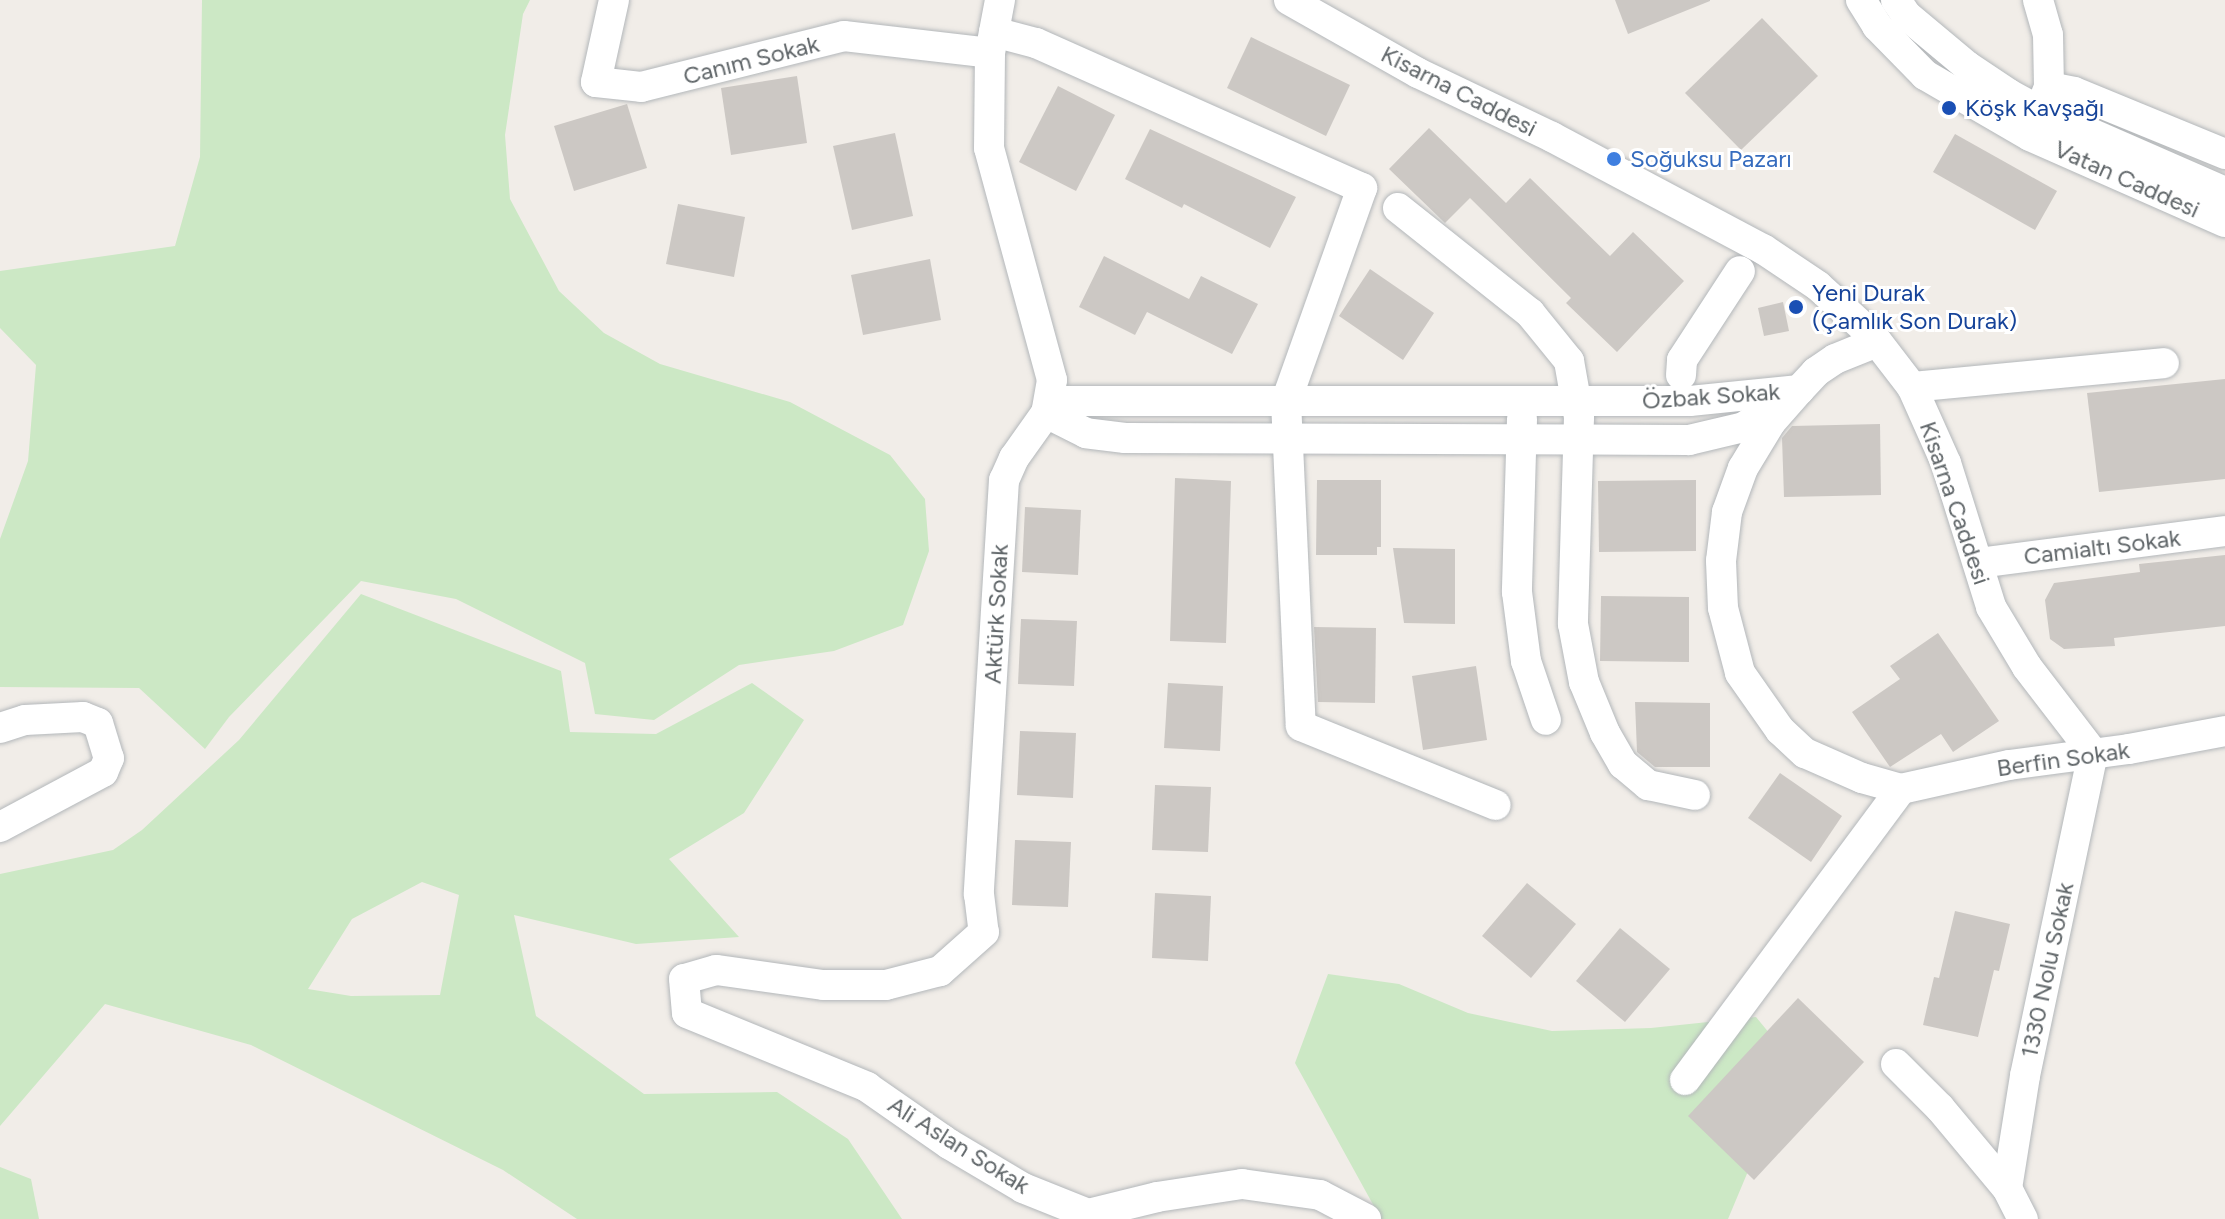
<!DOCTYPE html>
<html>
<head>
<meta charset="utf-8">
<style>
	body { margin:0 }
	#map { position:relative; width:2225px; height:1219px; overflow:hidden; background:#f1ede8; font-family:Figtree,sans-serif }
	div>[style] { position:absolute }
	.green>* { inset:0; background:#cce8c5 }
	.building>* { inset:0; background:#ccc8c4 }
	.roads { filter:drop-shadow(0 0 2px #b3b7ba) drop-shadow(0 0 2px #b3b7ba) }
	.minor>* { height:30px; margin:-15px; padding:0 15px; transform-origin:15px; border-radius:15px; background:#fff }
	.dots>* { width:22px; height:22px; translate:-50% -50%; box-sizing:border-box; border:4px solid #fff; border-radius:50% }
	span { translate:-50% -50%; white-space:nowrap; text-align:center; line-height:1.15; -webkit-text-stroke:6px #fff; paint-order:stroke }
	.street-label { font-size:24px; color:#5f6568 }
	.transit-label { font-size:24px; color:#164399 }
	.left { translate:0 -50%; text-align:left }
	.shop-label { font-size:24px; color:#366cbe }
</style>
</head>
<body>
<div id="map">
	<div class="green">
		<div style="clip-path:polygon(202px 0,530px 0,523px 14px,505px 135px,510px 199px,559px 291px,604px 333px,660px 364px,790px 402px,890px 455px,925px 499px,929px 551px,903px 625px,834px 651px,739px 665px,654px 720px,595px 714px,585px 663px,456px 599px,361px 581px,229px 717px,205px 749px,139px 688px,0 687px,0 539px,28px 461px,36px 365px,0 328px,0 271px,175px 246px,200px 157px)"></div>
		<div style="clip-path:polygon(evenodd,361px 594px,561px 671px,570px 732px,656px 734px,752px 683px,804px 720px,744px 813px,669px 859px,739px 937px,636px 944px,514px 915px,536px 1016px,644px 1094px,777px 1092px,848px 1139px,902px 1219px,577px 1219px,503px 1170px,251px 1045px,105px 1004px,0 1126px,0 874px,113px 850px,142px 830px,239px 740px,361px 594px,422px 882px,459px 895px,440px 995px,351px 996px,308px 989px,352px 919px,422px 882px)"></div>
		<div style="clip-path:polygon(1328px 974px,1399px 984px,1468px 1013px,1552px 1031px,1651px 1028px,1756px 1017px,1801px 1072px,1767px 1126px,1728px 1219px,1381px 1219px,1295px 1063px)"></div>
		<div style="clip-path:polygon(0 1167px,31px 1179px,39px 1219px,0 1219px)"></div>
	</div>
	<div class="building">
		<div style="clip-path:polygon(1615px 0,1710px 0,1710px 1px,1628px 34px)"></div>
		<div style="clip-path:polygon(1762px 18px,1818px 76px,1741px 150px,1685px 93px)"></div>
		<div style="clip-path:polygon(1251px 37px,1350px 85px,1326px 136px,1227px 88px)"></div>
		<div style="clip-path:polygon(797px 76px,807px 143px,731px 155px,721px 88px)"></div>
		<div style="clip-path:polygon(1058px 86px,1115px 115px,1076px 191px,1019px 162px)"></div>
		<div style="clip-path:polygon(627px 104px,647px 168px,574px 191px,554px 126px)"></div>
		<div style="clip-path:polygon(1429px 128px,1506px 203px,1530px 178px,1610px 256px,1633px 232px,1684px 281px,1617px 352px,1566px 303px,1571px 298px,1470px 198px,1445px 223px,1389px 169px)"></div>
		<div style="clip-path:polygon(1150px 129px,1296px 197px,1270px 248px,1184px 204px,1182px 208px,1125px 179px)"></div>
		<div style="clip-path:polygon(895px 133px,913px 216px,852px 230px,833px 146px)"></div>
		<div style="clip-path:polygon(1955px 134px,2057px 191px,2035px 230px,1933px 172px)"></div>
		<div style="clip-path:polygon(678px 204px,745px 217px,734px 277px,666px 264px)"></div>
		<div style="clip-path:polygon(1104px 256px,1189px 299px,1201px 276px,1258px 304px,1232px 354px,1147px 312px,1135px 335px,1079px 307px)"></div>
		<div style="clip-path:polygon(930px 259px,941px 320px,863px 335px,851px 275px)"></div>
		<div style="clip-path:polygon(1370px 269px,1434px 313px,1403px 360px,1339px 316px)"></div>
		<div style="clip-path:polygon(1783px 302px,1789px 331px,1764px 336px,1758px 308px)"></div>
		<div style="clip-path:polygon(2225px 379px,2225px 479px,2099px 492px,2087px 393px)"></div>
		<div style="clip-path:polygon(1880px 424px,1881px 495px,1784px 497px,1782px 438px,1792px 426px)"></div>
		<div style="clip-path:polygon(1175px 478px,1231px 481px,1226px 643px,1170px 641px)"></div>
		<div style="clip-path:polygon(1317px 480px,1381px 480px,1381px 547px,1377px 547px,1377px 555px,1316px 555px)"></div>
		<div style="clip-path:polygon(1696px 480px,1696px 551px,1599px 552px,1598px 481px)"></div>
		<div style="clip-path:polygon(1025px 507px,1081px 510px,1078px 575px,1022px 572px)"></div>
		<div style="clip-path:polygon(1393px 548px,1455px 549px,1455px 624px,1404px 623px)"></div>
		<div style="clip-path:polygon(2225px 555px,2225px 626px,2114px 638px,2115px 646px,2064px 649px,2050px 639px,2045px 600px,2054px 583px,2140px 572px,2139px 564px)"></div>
		<div style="clip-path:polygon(1601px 596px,1689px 597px,1689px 662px,1600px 661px)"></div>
		<div style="clip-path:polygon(1021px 619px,1077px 621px,1074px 686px,1018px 684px)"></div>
		<div style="clip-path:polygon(1314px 627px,1376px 628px,1375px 703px,1318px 702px)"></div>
		<div style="clip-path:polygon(1938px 633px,1999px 721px,1953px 752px,1941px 734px,1890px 767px,1852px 712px,1900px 679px,1890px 666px)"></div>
		<div style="clip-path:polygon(1476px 666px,1487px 740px,1423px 750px,1412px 676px)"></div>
		<div style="clip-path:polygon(1168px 683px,1223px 686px,1220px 751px,1164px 748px)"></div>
		<div style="clip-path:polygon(1635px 702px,1710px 703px,1710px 767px,1655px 767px,1637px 752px)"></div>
		<div style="clip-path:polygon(1020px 731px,1076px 733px,1073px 798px,1017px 795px)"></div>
		<div style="clip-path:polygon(1780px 773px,1842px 816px,1811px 862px,1748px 818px)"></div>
		<div style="clip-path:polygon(1155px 785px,1211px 787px,1208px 852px,1152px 850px)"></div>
		<div style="clip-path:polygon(1015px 840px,1071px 842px,1068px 907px,1012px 905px)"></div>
		<div style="clip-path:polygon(1527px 883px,1576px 924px,1531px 978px,1482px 936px)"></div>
		<div style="clip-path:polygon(1155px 893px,1211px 896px,1208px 961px,1152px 958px)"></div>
		<div style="clip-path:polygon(1955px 911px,2010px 924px,1999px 971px,1994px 970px,1978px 1037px,1923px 1025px,1934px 977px,1939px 978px)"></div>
		<div style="clip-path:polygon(1620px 928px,1670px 969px,1625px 1022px,1576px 981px)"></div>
		<div style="clip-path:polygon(1798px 998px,1864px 1062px,1754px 1180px,1688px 1116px)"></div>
	</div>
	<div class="roads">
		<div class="minor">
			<div style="left:614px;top:0;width:84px;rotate:102.4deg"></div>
			<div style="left:596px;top:82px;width:45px;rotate:6.3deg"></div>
			<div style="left:641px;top:87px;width:209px;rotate:-14.1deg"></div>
			<div style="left:844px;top:36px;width:147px;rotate:6.6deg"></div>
			<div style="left:1000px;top:0;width:54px;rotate:100.7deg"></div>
			<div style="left:990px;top:53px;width:95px;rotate:90.6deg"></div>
			<div style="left:989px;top:148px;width:240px;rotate:74.8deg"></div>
			<div style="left:1052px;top:380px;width:34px;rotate:100deg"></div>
			<div style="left:1046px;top:413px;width:55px;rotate:125.4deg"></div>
			<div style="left:1014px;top:458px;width:24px;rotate:114deg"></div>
			<div style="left:1004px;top:480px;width:415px;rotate:93.5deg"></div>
			<div style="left:979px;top:894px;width:38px;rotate:83deg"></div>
			<div style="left:984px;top:932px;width:59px;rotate:138.4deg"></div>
			<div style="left:940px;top:971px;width:56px;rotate:165.5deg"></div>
			<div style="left:886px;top:985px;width:63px;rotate:180deg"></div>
			<div style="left:823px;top:985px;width:108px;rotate:-172deg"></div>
			<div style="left:716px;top:970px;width:33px;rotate:164deg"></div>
			<div style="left:684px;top:979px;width:34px;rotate:85deg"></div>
			<div style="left:687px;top:1013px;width:195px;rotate:22.3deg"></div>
			<div style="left:867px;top:1087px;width:100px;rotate:34.8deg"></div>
			<div style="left:949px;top:1144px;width:86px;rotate:30.7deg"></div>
			<div style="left:1023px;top:1188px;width:70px;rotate:21.8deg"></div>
			<div style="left:1088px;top:1214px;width:71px;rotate:-13.8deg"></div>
			<div style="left:1157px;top:1197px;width:86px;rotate:-8.7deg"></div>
			<div style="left:1242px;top:1184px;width:79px;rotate:8deg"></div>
			<div style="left:1320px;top:1195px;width:52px;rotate:27.6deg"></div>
			<div style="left:1289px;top:0;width:148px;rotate:29.5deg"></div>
			<div style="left:1418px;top:73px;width:148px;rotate:25.5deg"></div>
			<div style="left:1552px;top:137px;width:239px;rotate:28deg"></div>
			<div style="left:1763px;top:249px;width:66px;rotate:33.9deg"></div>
			<div style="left:1818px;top:286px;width:73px;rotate:42.2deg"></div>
			<div style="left:1872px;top:335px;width:66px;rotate:52.4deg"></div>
			<div style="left:1912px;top:387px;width:83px;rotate:65.9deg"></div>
			<div style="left:1946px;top:463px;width:151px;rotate:72.6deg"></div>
			<div style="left:1991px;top:607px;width:70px;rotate:59deg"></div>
			<div style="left:2027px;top:667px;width:108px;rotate:52.5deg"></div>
			<div style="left:2093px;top:753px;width:330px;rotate:101.9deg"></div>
			<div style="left:2025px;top:1076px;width:113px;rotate:99.1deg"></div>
			<div style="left:1861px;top:0;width:31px;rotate:58deg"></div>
			<div style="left:1877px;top:26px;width:69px;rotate:45.6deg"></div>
			<div style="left:1925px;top:75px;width:121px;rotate:30.2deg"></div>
			<div style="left:2030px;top:136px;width:213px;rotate:23.8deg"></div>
			<div style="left:1896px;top:0;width:18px;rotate:56deg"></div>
			<div style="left:1906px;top:15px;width:80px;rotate:39.9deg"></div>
			<div style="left:1967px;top:66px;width:50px;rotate:33.7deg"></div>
			<div style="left:2009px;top:94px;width:35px;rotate:29deg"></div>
			<div style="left:2040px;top:111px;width:202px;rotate:23.6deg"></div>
			<div style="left:2038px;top:0;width:36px;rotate:74deg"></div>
			<div style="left:2048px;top:35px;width:52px;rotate:88.9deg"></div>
			<div style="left:2049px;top:87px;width:18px;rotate:112deg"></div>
			<div style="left:994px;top:32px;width:43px;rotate:14.7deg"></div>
			<div style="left:1036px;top:43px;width:357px;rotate:24deg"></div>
			<div style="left:1362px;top:188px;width:226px;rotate:109.6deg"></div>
			<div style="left:1286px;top:401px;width:325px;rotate:87.4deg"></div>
			<div style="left:1301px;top:726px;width:210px;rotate:22.1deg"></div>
			<div style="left:2049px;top:87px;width:25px;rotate:11deg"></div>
			<div style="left:2074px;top:92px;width:163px;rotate:22.3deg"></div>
			<div style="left:1398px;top:208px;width:169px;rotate:38.5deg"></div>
			<div style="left:1530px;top:313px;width:62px;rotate:50.9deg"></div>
			<div style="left:1569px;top:361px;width:57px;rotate:79.9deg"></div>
			<div style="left:1579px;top:417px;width:207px;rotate:91.7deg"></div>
			<div style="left:1573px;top:624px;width:59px;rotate:79.3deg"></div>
			<div style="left:1584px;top:682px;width:55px;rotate:67.6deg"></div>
			<div style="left:1605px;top:733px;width:36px;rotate:60deg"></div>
			<div style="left:1623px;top:764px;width:33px;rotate:40deg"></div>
			<div style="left:1648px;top:785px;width:48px;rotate:12deg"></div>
			<div style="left:1877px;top:342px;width:45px;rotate:158deg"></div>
			<div style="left:1835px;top:359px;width:23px;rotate:146deg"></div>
			<div style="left:1816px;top:372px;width:25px;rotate:133deg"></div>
			<div style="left:1799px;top:390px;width:43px;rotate:131.2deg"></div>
			<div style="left:1771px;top:422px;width:54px;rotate:121.3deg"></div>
			<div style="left:1743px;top:468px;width:47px;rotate:110deg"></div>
			<div style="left:1727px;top:512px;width:49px;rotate:97deg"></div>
			<div style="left:1721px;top:561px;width:47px;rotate:87.6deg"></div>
			<div style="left:1723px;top:608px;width:67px;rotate:75.3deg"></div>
			<div style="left:1740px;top:673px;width:70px;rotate:54.9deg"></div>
			<div style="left:1780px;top:730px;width:34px;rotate:43deg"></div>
			<div style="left:1805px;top:753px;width:62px;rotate:23.7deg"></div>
			<div style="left:1862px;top:778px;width:41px;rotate:15.8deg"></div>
			<div style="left:1901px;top:789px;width:111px;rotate:-12.5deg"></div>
			<div style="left:2009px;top:765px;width:121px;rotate:-7.6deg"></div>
			<div style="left:2129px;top:749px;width:98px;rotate:-10.6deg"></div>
			<div style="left:1681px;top:375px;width:15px;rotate:-86deg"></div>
			<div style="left:1682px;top:360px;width:106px;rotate:-56.9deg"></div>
			<div style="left:1912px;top:387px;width:253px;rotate:-5.4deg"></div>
			<div style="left:1799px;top:390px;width:66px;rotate:146.1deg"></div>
			<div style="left:1744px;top:427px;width:57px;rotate:166.7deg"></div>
			<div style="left:1689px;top:440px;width:564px;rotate:-179.8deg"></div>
			<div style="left:1125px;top:438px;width:39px;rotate:-173deg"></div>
			<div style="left:1086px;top:433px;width:45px;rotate:-153.4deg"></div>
			<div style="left:1046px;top:413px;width:24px;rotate:-30deg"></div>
			<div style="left:1067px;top:401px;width:623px"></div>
			<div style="left:1690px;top:401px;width:110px;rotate:-5.8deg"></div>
			<div style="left:1522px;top:419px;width:173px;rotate:91.7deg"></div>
			<div style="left:1517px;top:592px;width:70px;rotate:82.6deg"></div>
			<div style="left:1526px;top:661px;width:62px;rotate:71.3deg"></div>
			<div style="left:1979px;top:563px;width:248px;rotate:-7.4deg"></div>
			<div style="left:0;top:728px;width:26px;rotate:-18deg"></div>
			<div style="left:25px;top:720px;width:58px;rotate:-3deg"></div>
			<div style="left:83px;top:717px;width:16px;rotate:22deg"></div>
			<div style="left:98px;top:723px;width:37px;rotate:73deg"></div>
			<div style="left:109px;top:758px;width:15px;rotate:113deg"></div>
			<div style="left:103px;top:772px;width:117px;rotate:151.9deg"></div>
			<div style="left:1896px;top:1064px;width:62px;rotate:45deg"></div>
			<div style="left:1940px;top:1108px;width:104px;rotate:50.1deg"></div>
			<div style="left:2007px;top:1188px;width:35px;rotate:63deg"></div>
			<div style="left:1685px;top:1080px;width:362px;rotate:-53.4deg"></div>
		</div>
	</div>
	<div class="dots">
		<div style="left:1949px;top:108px;background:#1a4fb4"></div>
		<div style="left:1614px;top:159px;background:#3f7fe0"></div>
		<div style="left:1796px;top:307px;background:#1a4fb4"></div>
	</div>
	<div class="street-label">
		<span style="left:751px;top:60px;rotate:-14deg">Canım Sokak</span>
		<span style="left:1459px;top:91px;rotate:27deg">Kisarna Caddesi</span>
		<span style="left:2127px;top:179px;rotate:24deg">Vatan Caddesi</span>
		<span style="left:1711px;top:396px;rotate:-4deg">Özbak Sokak</span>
		<span style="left:1955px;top:503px;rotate:71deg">Kisarna Caddesi</span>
		<span style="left:2102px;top:547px;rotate:-7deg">Camialtı Sokak</span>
		<span style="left:996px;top:614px;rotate:-87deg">Aktürk Sokak</span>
		<span style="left:2063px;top:759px;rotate:-8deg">Berfin Sokak</span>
		<span style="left:2047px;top:970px;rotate:-78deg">1330 Nolu Sokak</span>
		<span style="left:959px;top:1145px;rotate:32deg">Ali Aslan Sokak</span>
	</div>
	<div class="transit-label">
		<span class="left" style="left:1965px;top:108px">Köşk Kavşağı</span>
		<span class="left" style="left:1812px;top:307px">Yeni Durak<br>(Çamlık Son Durak)</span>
	</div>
	<div class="shop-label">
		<span class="left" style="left:1630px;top:159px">Soğuksu Pazarı</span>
	</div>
</div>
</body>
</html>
